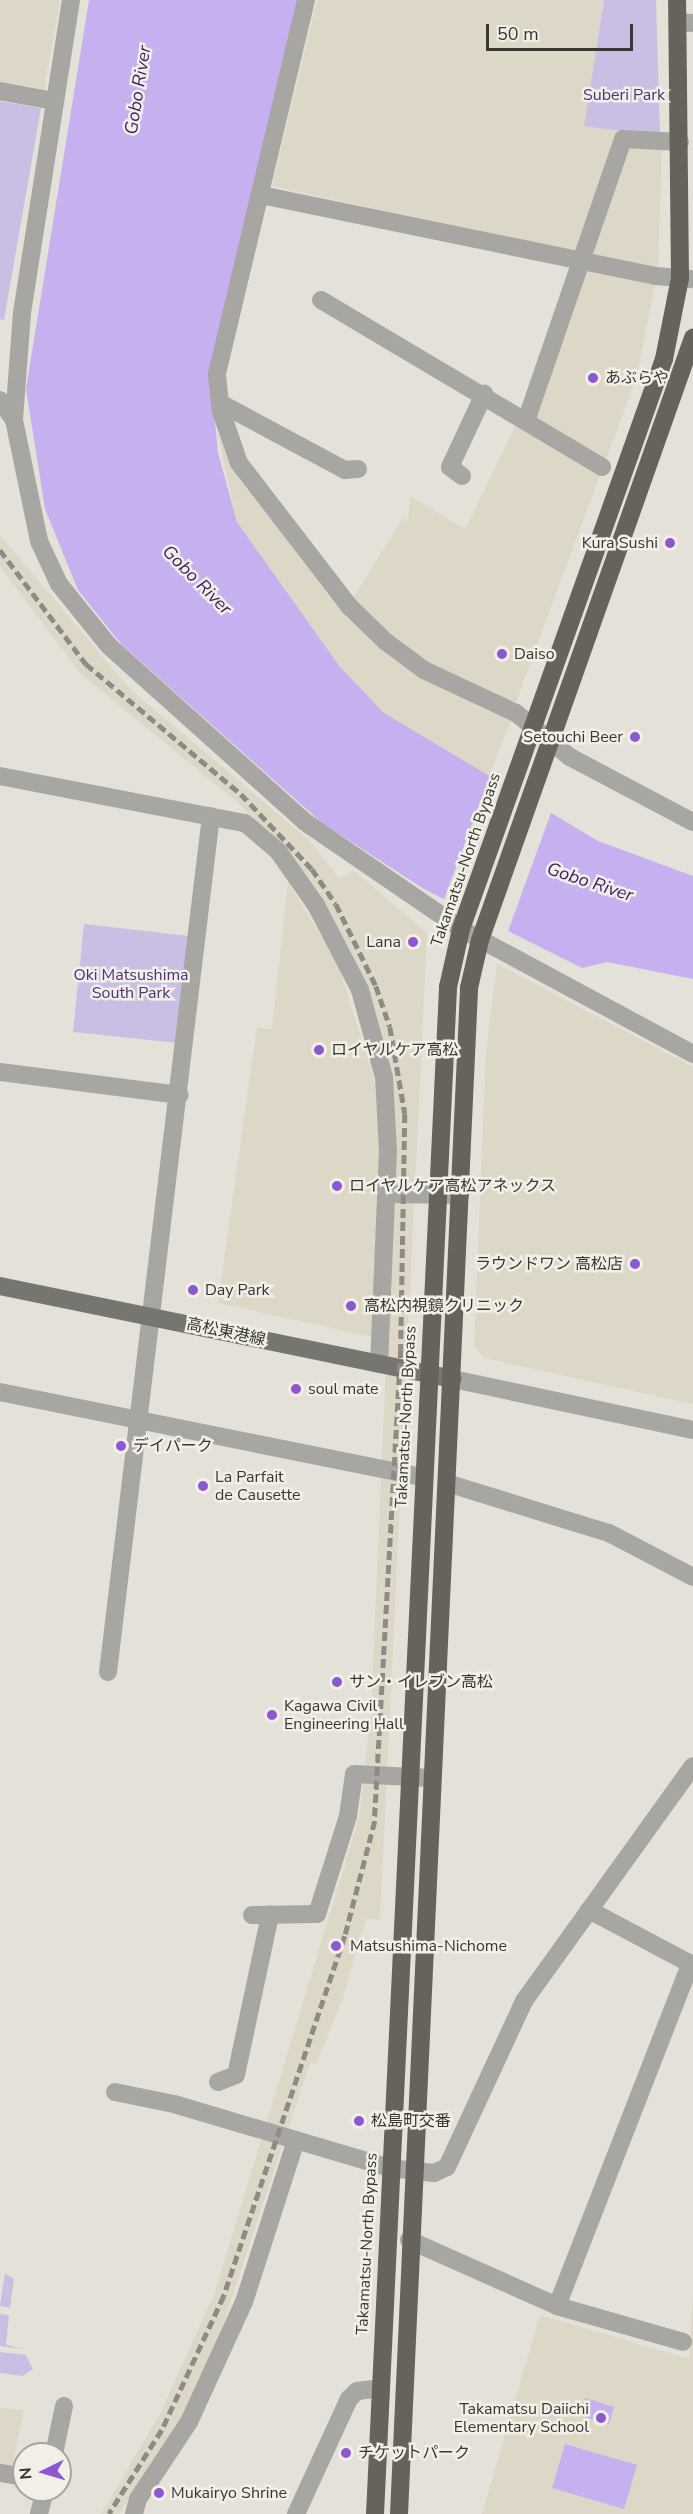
<!DOCTYPE html>
<html>
<head>
<meta charset="utf-8">
<style>
	body { margin:0 }
	#map { position:relative; width:693px; height:2514px; overflow:hidden; background:#e4e1d9; font-family:"Nunito Sans","Noto Sans JP",sans-serif }
	div>[style] { position:absolute }
	.built>* { inset:0; background:#dcd7c7 }
	.green>* { inset:0; background:#cbbee5 }
	.water>* { inset:0; background:#c6b0ef }
	.pier>* { inset:0; background:#e4e1d9 }
	.minor>* { height:18px; margin:-9px; padding:0 9px; transform-origin:9px; border-radius:9px; background:#a8a6a3 }
	.major>* { height:18px; margin:-9px; padding:0 9px; transform-origin:9px; border-radius:9px; background:#77756f }
	.highway>* { height:18px; margin:-9px; padding:0 9px; transform-origin:9px; border-radius:9px; background:#66635c }
	.rail>* { height:4.5px; margin-top:-2.25px; transform-origin:0; background:repeating-linear-gradient(90deg,#8d8b85 0 9px,transparent 0 13.5px) }
	.dots>* { width:16px; height:16px; translate:-50% -50%; box-sizing:border-box; border:3px solid #f1efe6; border-radius:50% }
	span { translate:-50% -50%; white-space:nowrap; text-align:center; line-height:1.15; -webkit-text-stroke:5px #f1efe6; paint-order:stroke }
	.park-label { font-size:16px; color:#4f3079 }
	.poi-label { font-size:16px; color:#383733 }
	.left { translate:0 -50%; text-align:left }
	.right { translate:-100% -50%; text-align:right }
	.street-label { font-size:16px; color:#383733 }
	.water-label { font-size:18px; color:#3e1d66; font-style:italic }
	.north { position:absolute; left:12px; top:2442px; width:60px; height:60px; box-sizing:border-box; background:#f1efe6; border:2px solid #a7a59e; border-radius:50%; rotate:265deg; font-size:16px; font-weight:700; line-height:24px; text-align:center; color:#383733 }
	.north::after { content:''; display:block; margin:auto; width:21px; height:27px; background:#8c58d0; clip-path:polygon(50% 0,100% 100%,50% 72%,0 100%) }
	.scale { position:absolute; left:486px; top:24px; width:147px; height:27px; box-sizing:border-box; border:3px solid #383733; border-top:0; padding-left:8px; font-size:18px; line-height:21px; white-space:nowrap; color:#383733; -webkit-text-stroke:4px #f1efe6; paint-order:stroke }
</style>
</head>
<body>
<div id="map">
	<div class="built">
		<div style="clip-path:polygon(0 0,60px 0,44px 90px,0 82px)"></div>
		<div style="clip-path:polygon(317px 0,604px 0,584px 125px,620px 130px,582px 254px,272px 186px)"></div>
		<div style="clip-path:polygon(626px 142px,662px 145px,658px 271px,589px 257px)"></div>
		<div style="clip-path:polygon(584px 269px,655px 285px,637px 376px,605px 462px,531px 419px)"></div>
		<div style="clip-path:polygon(215px 421px,237px 466px,343px 607px,512px 718px,488px 778px,384px 714px,340px 667px,237px 522px)"></div>
		<div style="clip-path:polygon(517px 423px,601px 472px,514px 707px,426px 665px,352px 600px,403px 518px,408px 520px,410px 496px,465px 529px)"></div>
		<div style="clip-path:polygon(0 535px,129px 688px,310px 841px,340px 879px,353px 870px,427px 933px,380px 1919px,366px 1919px,342px 2001px,316px 2064px,310px 2063px,217px 2343px,179px 2423px,119px 2514px,101px 2514px,160px 2414px,215px 2292px,359px 1818px,371px 1713px,396px 1132px,392px 1077px,377px 1017px,353px 956px,323px 902px,282px 847px,237px 802px,81px 674px,0 566px)"></div>
		<div style="clip-path:polygon(288px 882px,338px 964px,374px 1079px,381px 1149px,373px 1337px,218px 1303px,257px 1028px,272px 1029px)"></div>
		<div style="clip-path:polygon(497px 964px,693px 1067px,693px 1404px,484px 1358px,474px 1346px,486px 1052px)"></div>
		<div style="clip-path:polygon(693px 2295px,693px 2514px,482px 2514px,540px 2315px,689px 2359px)"></div>
		<div style="clip-path:polygon(0 2408px,24px 2410px,11px 2471px,0 2469px)"></div>
	</div>
	<div class="green">
		<div style="clip-path:polygon(604px 0,656px 0,660px 136px,584px 126px)"></div>
		<div style="clip-path:polygon(0 101px,41px 108px,4px 320px,0 319px)"></div>
		<div style="clip-path:polygon(84px 924px,189px 936px,178px 1043px,73px 1032px)"></div>
		<div style="clip-path:polygon(5px 2273px,14px 2279px,10px 2308px,0 2306px)"></div>
		<div style="clip-path:polygon(0 2314px,9px 2315px,6px 2345px,25px 2349px,0 2346px)"></div>
		<div style="clip-path:polygon(0 2352px,26px 2355px,33px 2369px,23px 2376px,0 2373px)"></div>
	</div>
	<div class="water">
		<div style="clip-path:polygon(89px 0,297px 0,211px 379px,218px 453px,237px 522px,340px 667px,384px 713px,598px 841px,693px 876px,693px 979px,607px 962px,582px 968px,424px 889px,322px 823px,122px 645px,78px 590px,45px 509px,26px 389px)"></div>
		<div style="clip-path:polygon(585px 2398px,614px 2407px,609px 2424px,580px 2416px)"></div>
		<div style="clip-path:polygon(565px 2444px,637px 2465px,624px 2509px,552px 2488px)"></div>
	</div>
	<div class="pier">
		<div style="clip-path:polygon(490px 776px,552px 810px,507px 934px,443px 902px)"></div>
	</div>
	<div class="minor">
		<div style="left:71px;top:0;width:317px;rotate:98.9deg"></div>
		<div style="left:22px;top:313px;width:107px;rotate:94.3deg"></div>
		<div style="left:14px;top:420px;width:124px;rotate:78.3deg"></div>
		<div style="left:39px;top:541px;width:47px;rotate:65.1deg"></div>
		<div style="left:59px;top:584px;width:80px;rotate:51.1deg"></div>
		<div style="left:109px;top:646px;width:263px;rotate:41.9deg"></div>
		<div style="left:305px;top:822px;width:189px;rotate:34.4deg"></div>
		<div style="left:461px;top:929px;width:264px;rotate:28.3deg"></div>
		<div style="left:306px;top:0;width:385px;rotate:103.4deg"></div>
		<div style="left:217px;top:375px;width:36px;rotate:84deg"></div>
		<div style="left:221px;top:411px;width:55px;rotate:70.9deg"></div>
		<div style="left:239px;top:463px;width:182px;rotate:52.4deg"></div>
		<div style="left:350px;top:607px;width:49px;rotate:44.2deg"></div>
		<div style="left:385px;top:641px;width:49px;rotate:36.6deg"></div>
		<div style="left:424px;top:670px;width:102px;rotate:25.1deg"></div>
		<div style="left:516px;top:713px;width:70px;rotate:39.2deg"></div>
		<div style="left:570px;top:757px;width:139px;rotate:27.9deg"></div>
		<div style="left:678px;top:22px;width:15px;rotate:4deg"></div>
		<div style="left:0;top:91px;width:55px;rotate:10.5deg"></div>
		<div style="left:261px;top:195px;width:403px;rotate:11.6deg"></div>
		<div style="left:656px;top:276px;width:37px;rotate:5deg"></div>
		<div style="left:321px;top:300px;width:327px;rotate:30.7deg"></div>
		<div style="left:0;top:400px;width:24px;rotate:55deg"></div>
		<div style="left:220px;top:403px;width:142px;rotate:28.2deg"></div>
		<div style="left:345px;top:470px;width:13px;rotate:-4deg"></div>
		<div style="left:526px;top:421px;width:298px;rotate:-71deg"></div>
		<div style="left:623px;top:139px;width:57px;rotate:3deg"></div>
		<div style="left:462px;top:476px;width:15px;rotate:-143deg"></div>
		<div style="left:450px;top:467px;width:81px;rotate:-65deg"></div>
		<div style="left:0;top:776px;width:249px;rotate:10.9deg"></div>
		<div style="left:245px;top:823px;width:43px;rotate:40.3deg"></div>
		<div style="left:278px;top:851px;width:66px;rotate:54.9deg"></div>
		<div style="left:316px;top:905px;width:96px;rotate:62.6deg"></div>
		<div style="left:360px;top:990px;width:90px;rotate:74.6deg"></div>
		<div style="left:384px;top:1077px;width:73px;rotate:86.9deg"></div>
		<div style="left:388px;top:1150px;width:214px;rotate:92.4deg"></div>
		<div style="left:0;top:1072px;width:181px;rotate:7.3deg"></div>
		<div style="left:387px;top:1194px;width:73px;rotate:0.8deg"></div>
		<div style="left:453px;top:1379px;width:245px;rotate:12deg"></div>
		<div style="left:0;top:1392px;width:431px;rotate:11.4deg"></div>
		<div style="left:447px;top:1483px;width:170px;rotate:17.2deg"></div>
		<div style="left:609px;top:1533px;width:95px;rotate:27.6deg"></div>
		<div style="left:108px;top:1672px;width:862px;rotate:-83.14deg"></div>
		<div style="left:589px;top:1910px;width:118px;rotate:27.9deg"></div>
		<div style="left:252px;top:1915px;width:65px;rotate:-0.9deg"></div>
		<div style="left:317px;top:1914px;width:103px;rotate:-72.4deg"></div>
		<div style="left:348px;top:1816px;width:42px;rotate:-81.9deg"></div>
		<div style="left:354px;top:1774px;width:77px;rotate:3deg"></div>
		<div style="left:218px;top:2082px;width:19px;rotate:-21deg"></div>
		<div style="left:236px;top:2075px;width:164px;rotate:-78deg"></div>
		<div style="left:115px;top:2092px;width:60px;rotate:11.5deg"></div>
		<div style="left:174px;top:2104px;width:225px;rotate:16.5deg"></div>
		<div style="left:390px;top:2168px;width:44px;rotate:6.5deg"></div>
		<div style="left:434px;top:2173px;width:14px;rotate:-25deg"></div>
		<div style="left:447px;top:2167px;width:183px;rotate:-65.1deg"></div>
		<div style="left:524px;top:2001px;width:289px;rotate:-54.3deg"></div>
		<div style="left:409px;top:2240px;width:162px;rotate:24deg"></div>
		<div style="left:557px;top:2306px;width:367px;rotate:-68.7deg"></div>
		<div style="left:557px;top:2306px;width:131px;rotate:15.9deg"></div>
		<div style="left:54px;top:2454px;width:49px;rotate:-78.2deg"></div>
		<div style="left:0;top:2473px;width:24px;rotate:9deg"></div>
		<div style="left:39px;top:2514px;width:25px;rotate:-76deg"></div>
		<div style="left:134px;top:2514px;width:16px;rotate:-75deg"></div>
		<div style="left:138px;top:2499px;width:92px;rotate:-56.5deg"></div>
		<div style="left:189px;top:2422px;width:132px;rotate:-65.4deg"></div>
		<div style="left:244px;top:2302px;width:170px;rotate:-72.2deg"></div>
		<div style="left:296px;top:2514px;width:127px;rotate:-65.3deg"></div>
		<div style="left:349px;top:2399px;width:11px;rotate:-45deg"></div>
		<div style="left:357px;top:2391px;width:23px;rotate:-7deg"></div>
	</div>
	<div class="major">
		<div style="left:0;top:1286px;width:462px;rotate:11.6deg"></div>
	</div>
	<div class="highway">
		<div style="left:375px;top:2514px;width:1529px;rotate:-87.26deg"></div>
		<div style="left:448px;top:987px;width:59px;rotate:-77.4deg"></div>
		<div style="left:461px;top:929px;width:605px;rotate:-70.4deg"></div>
		<div style="left:664px;top:359px;width:83px;rotate:-78.8deg"></div>
		<div style="left:680px;top:278px;width:278px;rotate:-90.6deg"></div>
		<div style="left:399px;top:2514px;width:1528px;rotate:-87.37deg"></div>
		<div style="left:469px;top:988px;width:49px;rotate:-77.1deg"></div>
		<div style="left:480px;top:940px;width:639px;rotate:-70.52deg"></div>
	</div>
	<div class="rail">
		<div style="left:0;top:550px;width:143px;rotate:53deg"></div>
		<div style="left:86px;top:664px;width:202px;rotate:40deg"></div>
		<div style="left:241px;top:794px;width:103px;rotate:46.6deg"></div>
		<div style="left:312px;top:869px;width:42px;rotate:55.6deg"></div>
		<div style="left:336px;top:904px;width:91px;rotate:64deg"></div>
		<div style="left:376px;top:986px;width:43px;rotate:71.1deg"></div>
		<div style="left:390px;top:1027px;width:88px;rotate:80.2deg"></div>
		<div style="left:405px;top:1114px;width:235px;rotate:91deg"></div>
		<div style="left:401px;top:1349px;width:473px;rotate:93.2deg"></div>
		<div style="left:375px;top:1821px;width:119px;rotate:104.6deg"></div>
		<div style="left:345px;top:1936px;width:380px;rotate:108.6deg"></div>
		<div style="left:224px;top:2296px;width:148px;rotate:114.8deg"></div>
		<div style="left:162px;top:2430px;width:99px;rotate:122.2deg"></div>
	</div>
	<div class="dots">
		<div style="left:593px;top:378px;background:#8c58d0"></div>
		<div style="left:670px;top:543px;background:#8c58d0"></div>
		<div style="left:502px;top:654px;background:#8c58d0"></div>
		<div style="left:635px;top:737px;background:#8c58d0"></div>
		<div style="left:413px;top:942px;background:#8c58d0"></div>
		<div style="left:319px;top:1050px;background:#8c58d0"></div>
		<div style="left:337px;top:1186px;background:#8c58d0"></div>
		<div style="left:635px;top:1264px;background:#8c58d0"></div>
		<div style="left:193px;top:1290px;background:#8c58d0"></div>
		<div style="left:351px;top:1306px;background:#8c58d0"></div>
		<div style="left:296px;top:1389px;background:#8c58d0"></div>
		<div style="left:121px;top:1446px;background:#8c58d0"></div>
		<div style="left:203px;top:1486px;background:#8c58d0"></div>
		<div style="left:337px;top:1682px;background:#8c58d0"></div>
		<div style="left:272px;top:1715px;background:#8c58d0"></div>
		<div style="left:336px;top:1946px;background:#8c58d0"></div>
		<div style="left:359px;top:2121px;background:#8c58d0"></div>
		<div style="left:601px;top:2418px;background:#8c58d0"></div>
		<div style="left:346px;top:2453px;background:#8c58d0"></div>
		<div style="left:159px;top:2493px;background:#8c58d0"></div>
	</div>
	<div class="park-label">
		<span style="left:624px;top:95px">Suberi Park</span>
		<span style="left:131px;top:984px">Oki Matsushima<br>South Park</span>
	</div>
	<div class="poi-label">
		<span class="left" style="left:605px;top:378px">あぶらや</span>
		<span class="right" style="left:658px;top:543px">Kura Sushi</span>
		<span class="left" style="left:514px;top:654px">Daiso</span>
		<span class="right" style="left:623px;top:737px">Setouchi Beer</span>
		<span class="right" style="left:401px;top:942px">Lana</span>
		<span class="left" style="left:331px;top:1050px">ロイヤルケア高松</span>
		<span class="left" style="left:349px;top:1186px">ロイヤルケア高松アネックス</span>
		<span class="right" style="left:623px;top:1264px">ラウンドワン 高松店</span>
		<span class="left" style="left:205px;top:1290px">Day Park</span>
		<span class="left" style="left:364px;top:1306px">高松内視鏡クリニック</span>
		<span class="left" style="left:308px;top:1389px">soul mate</span>
		<span class="left" style="left:133px;top:1446px">デイパーク</span>
		<span class="left" style="left:215px;top:1486px">La Parfait<br>de Causette</span>
		<span class="left" style="left:349px;top:1682px">サン・イレブン高松</span>
		<span class="left" style="left:284px;top:1715px">Kagawa Civil<br>Engineering Hall</span>
		<span class="left" style="left:350px;top:1946px">Matsushima-Nichome</span>
		<span class="left" style="left:371px;top:2121px">松島町交番</span>
		<span class="right" style="left:589px;top:2418px">Takamatsu Daiichi<br>Elementary School</span>
		<span class="left" style="left:358px;top:2453px">チケットパーク</span>
		<span class="left" style="left:171px;top:2493px">Mukairyo Shrine</span>
	</div>
	<div class="street-label">
		<span style="left:466px;top:860px;rotate:-71deg">Takamatsu-North Bypass</span>
		<span style="left:226px;top:1332px;rotate:12deg">高松東港線</span>
		<span style="left:406px;top:1417px;rotate:-87deg">Takamatsu-North Bypass</span>
		<span style="left:367px;top:2244px;rotate:-87deg">Takamatsu-North Bypass</span>
	</div>
	<div class="water-label">
		<span style="left:138px;top:90px;rotate:-81deg">Gobo River</span>
		<span style="left:197px;top:580px;rotate:45deg">Gobo River</span>
		<span style="left:590px;top:882px;rotate:18deg">Gobo River</span>
	</div>
	<div class="north">N</div>
	<div class="scale">50 m</div>
</div>
</body>
</html>
